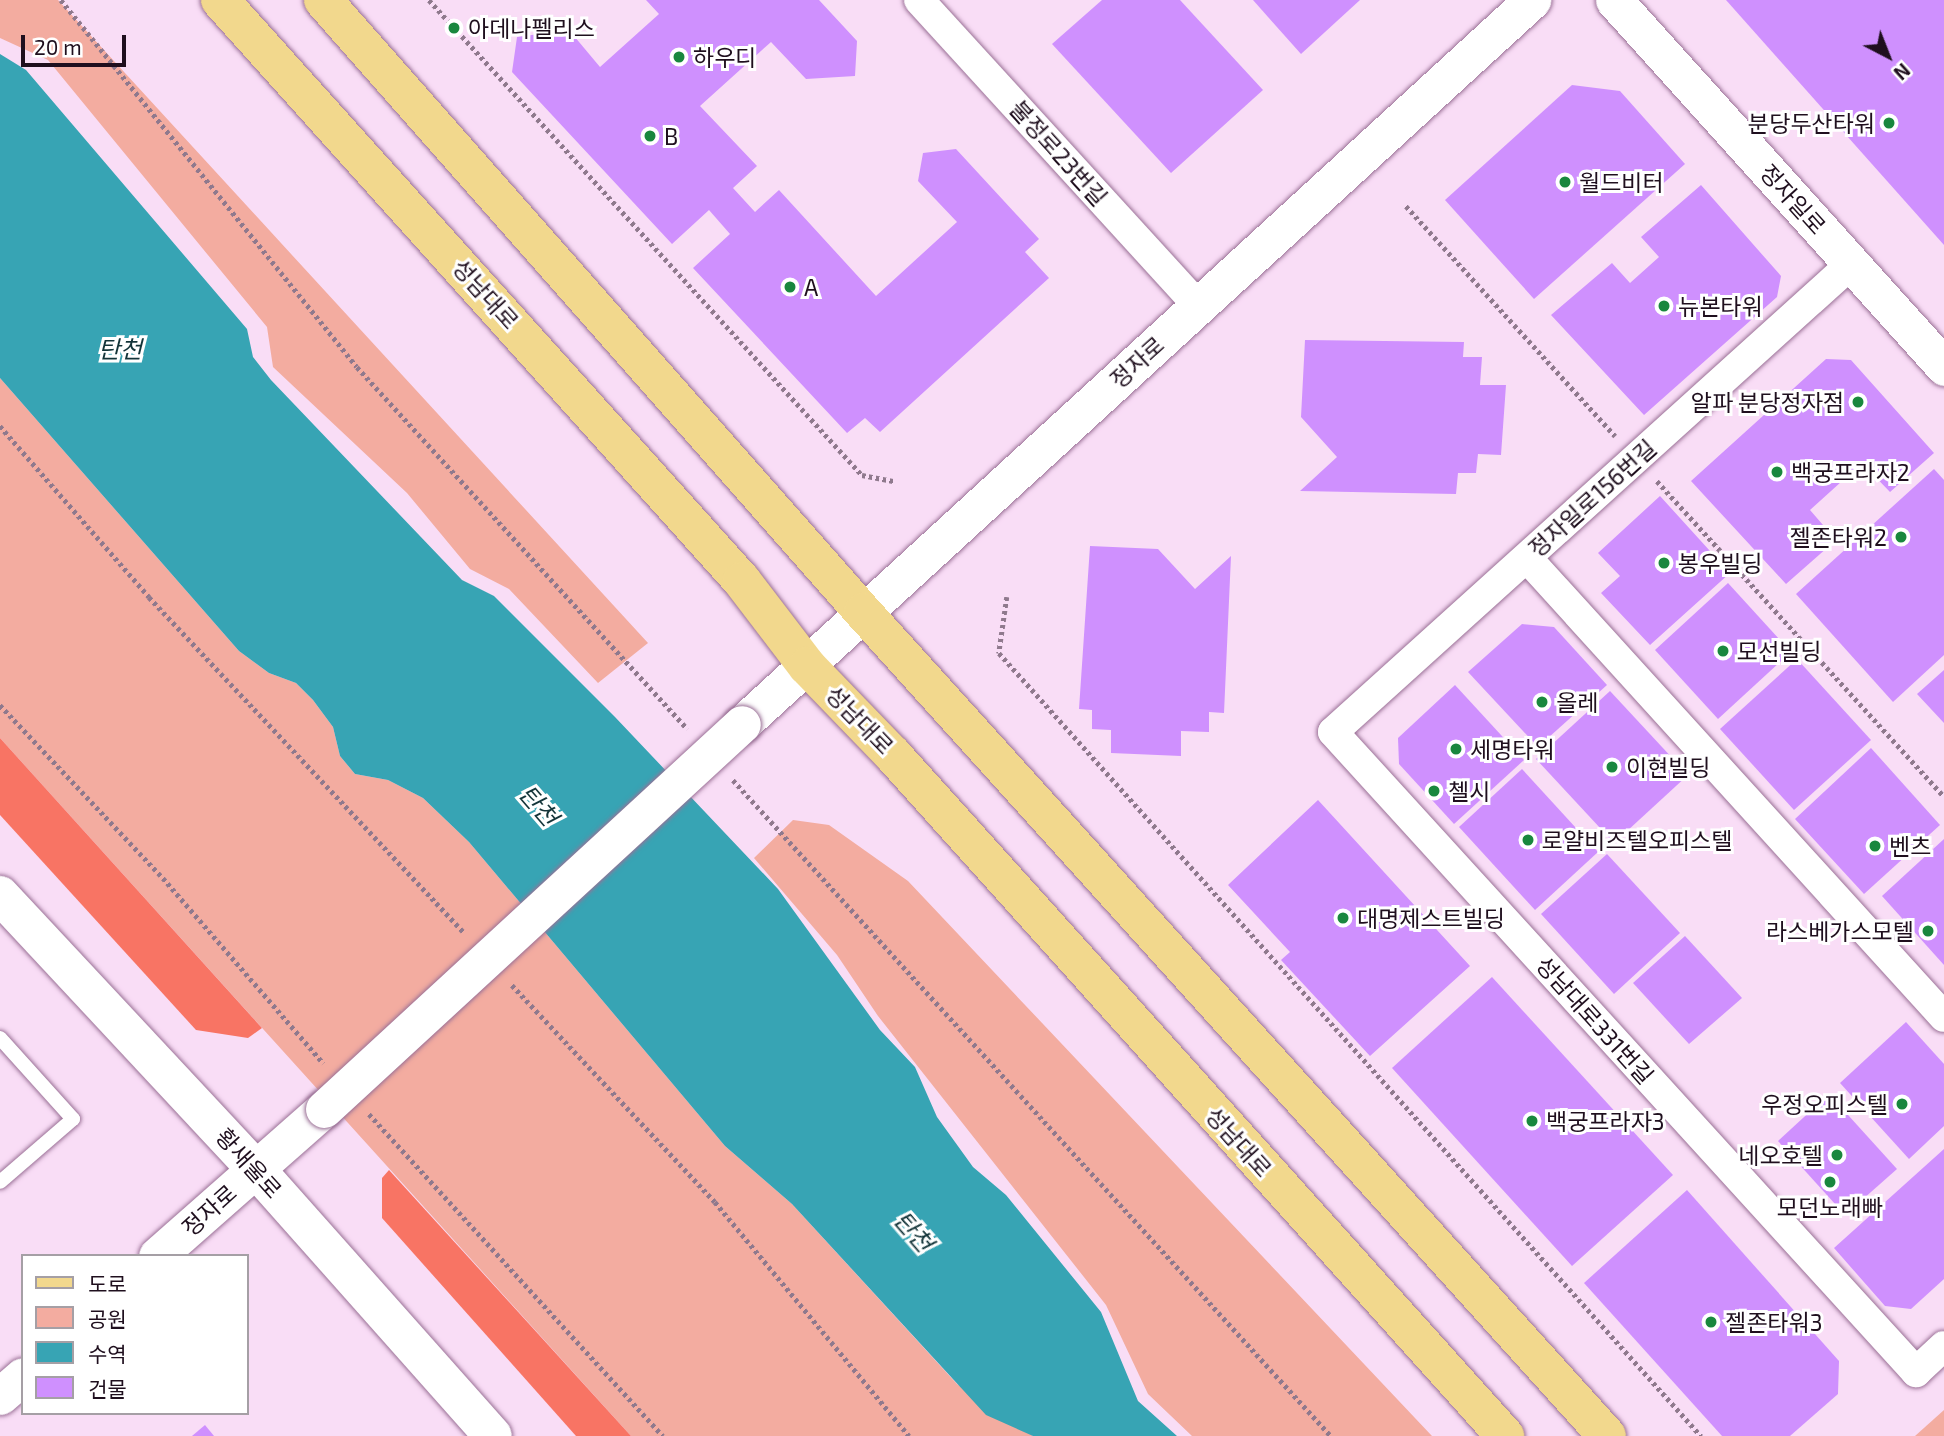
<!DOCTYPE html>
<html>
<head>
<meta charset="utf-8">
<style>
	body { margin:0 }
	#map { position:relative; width:1944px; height:1436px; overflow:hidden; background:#f9ddf6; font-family:"Exo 2","Noto Sans KR",sans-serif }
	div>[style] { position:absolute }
	.green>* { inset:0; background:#f3aca0 }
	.forest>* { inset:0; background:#f87464 }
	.water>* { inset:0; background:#37a4b4 }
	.building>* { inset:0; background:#cf90fe }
	.path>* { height:4.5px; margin-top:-2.25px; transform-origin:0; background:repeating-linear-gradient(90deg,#8f798d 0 3.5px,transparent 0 7px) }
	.roads { filter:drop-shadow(0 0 2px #9a7096) drop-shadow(0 0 2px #9a7096) }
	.service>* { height:14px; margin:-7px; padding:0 7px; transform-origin:7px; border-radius:7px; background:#fff }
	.minor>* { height:30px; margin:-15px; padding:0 15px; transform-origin:15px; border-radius:15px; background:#fff }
	.tertiary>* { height:37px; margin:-18.5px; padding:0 18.5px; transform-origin:18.5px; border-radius:18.5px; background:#fff }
	.secondary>* { height:38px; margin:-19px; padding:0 19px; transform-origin:19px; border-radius:19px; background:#fff }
	.primary>* { height:38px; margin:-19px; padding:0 19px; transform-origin:19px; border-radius:19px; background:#f2d88d }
	.bridges { filter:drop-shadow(0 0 2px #9a7096) drop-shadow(0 0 2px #9a7096) }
	.tertiary-bridge>* { height:37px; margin:-18.5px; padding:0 18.5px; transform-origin:18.5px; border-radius:18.5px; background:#fff }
	.dots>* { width:19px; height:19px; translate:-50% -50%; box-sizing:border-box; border:4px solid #fff; border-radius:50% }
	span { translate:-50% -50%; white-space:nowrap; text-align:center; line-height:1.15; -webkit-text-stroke:6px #fff; paint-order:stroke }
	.poi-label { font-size:23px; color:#1f0f1e }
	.left { translate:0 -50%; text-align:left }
	.right { translate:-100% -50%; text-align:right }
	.street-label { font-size:23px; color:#1f0f1e }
	.water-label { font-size:24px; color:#133439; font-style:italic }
	.legend { position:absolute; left:21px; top:1254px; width:228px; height:161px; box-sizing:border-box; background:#fff; border:2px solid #a59fa5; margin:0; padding:9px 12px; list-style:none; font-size:21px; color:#1f0f1e }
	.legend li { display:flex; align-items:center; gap:14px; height:35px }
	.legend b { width:35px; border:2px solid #a59fa5 }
	.north { position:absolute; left:1853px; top:21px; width:70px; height:70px; -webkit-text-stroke:5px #fff; paint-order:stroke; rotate:138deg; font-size:19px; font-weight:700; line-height:28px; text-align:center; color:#1f0f1e }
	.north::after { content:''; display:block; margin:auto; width:24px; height:32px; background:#1f0f1e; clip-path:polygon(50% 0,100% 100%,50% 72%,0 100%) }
	.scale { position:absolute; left:21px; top:35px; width:105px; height:32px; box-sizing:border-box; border:4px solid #1f0f1e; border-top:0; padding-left:9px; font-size:21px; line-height:24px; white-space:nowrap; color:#1f0f1e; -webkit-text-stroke:5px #fff; paint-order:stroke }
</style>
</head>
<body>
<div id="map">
	<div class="green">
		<div style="clip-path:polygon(0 0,58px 0,648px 643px,598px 683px,509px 589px,470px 569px,407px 493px,273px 367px,267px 327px,48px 60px,0 38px)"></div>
		<div style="clip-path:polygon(0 378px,239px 651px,269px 673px,296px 683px,313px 700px,333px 727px,340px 756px,355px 774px,388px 780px,423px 798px,469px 842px,725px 1146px,792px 1204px,957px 1384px,1033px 1436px,631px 1436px,0 738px)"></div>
		<div style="clip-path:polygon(793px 820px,829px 825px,908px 881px,1432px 1436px,1192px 1436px,1148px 1394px,1106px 1305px,878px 1016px,837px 955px,754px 858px)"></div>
		<div style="clip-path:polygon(1944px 1410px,1944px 1436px,1915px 1436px)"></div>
	</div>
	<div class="forest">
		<div style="clip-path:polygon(0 738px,262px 1028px,248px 1038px,196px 1030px,0 815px)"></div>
		<div style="clip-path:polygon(389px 1170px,631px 1436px,576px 1436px,382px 1218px,382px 1178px)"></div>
	</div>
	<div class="water">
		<div style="clip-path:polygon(0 54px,26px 70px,247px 329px,253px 357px,271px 380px,462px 580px,494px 596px,615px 717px,778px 889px,880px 1030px,915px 1067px,937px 1117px,973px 1167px,1006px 1195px,1101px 1312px,1138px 1401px,1177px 1436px,1033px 1436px,986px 1415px,792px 1204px,725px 1146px,469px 842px,423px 798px,388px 780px,355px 774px,340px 756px,333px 727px,313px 700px,296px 683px,269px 673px,239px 651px,0 378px)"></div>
	</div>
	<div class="building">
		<div style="clip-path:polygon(646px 0,819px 0,857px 41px,855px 76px,806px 79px,771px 42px,700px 106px,757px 166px,733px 188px,755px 212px,779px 190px,876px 296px,957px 222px,918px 181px,923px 153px,956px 149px,1039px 239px,1025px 252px,1049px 278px,880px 432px,865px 418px,847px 433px,693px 268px,730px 234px,709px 210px,672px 244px,512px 72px,517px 37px,569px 30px,600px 67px,659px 14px)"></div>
		<div style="clip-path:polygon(1102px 0,1180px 0,1263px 90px,1171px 173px,1052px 44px)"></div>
		<div style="clip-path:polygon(1253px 0,1360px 0,1301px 54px)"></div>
		<div style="clip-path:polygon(1726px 0,1944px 0,1944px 245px)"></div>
		<div style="clip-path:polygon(1572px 85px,1620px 91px,1685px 164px,1534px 299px,1445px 200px)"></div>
		<div style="clip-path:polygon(1701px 185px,1781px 276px,1777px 297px,1644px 415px,1551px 315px,1612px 263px,1630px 283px,1659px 257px,1641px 237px)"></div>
		<div style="clip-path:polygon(1305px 340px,1464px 342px,1463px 357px,1482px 357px,1480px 385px,1506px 385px,1501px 455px,1478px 454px,1476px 473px,1458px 473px,1456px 494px,1300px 491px,1337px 457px,1301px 417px)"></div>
		<div style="clip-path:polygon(1826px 359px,1851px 360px,1934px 453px,1890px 492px,1862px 463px,1810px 510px,1836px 540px,1786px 584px,1691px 481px)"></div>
		<div style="clip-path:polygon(1934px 469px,1944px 480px,1944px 655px,1893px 702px,1796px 594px)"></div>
		<div style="clip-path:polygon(1660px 496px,1730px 573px,1650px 645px,1601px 593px,1620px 576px,1598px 553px)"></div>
		<div style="clip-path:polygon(1090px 546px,1158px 549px,1195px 589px,1231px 556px,1224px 713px,1209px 712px,1209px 732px,1181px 731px,1181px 756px,1111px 753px,1111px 730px,1092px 729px,1092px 710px,1079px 709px)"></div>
		<div style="clip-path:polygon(1728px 583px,1791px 652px,1718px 719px,1655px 650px)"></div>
		<div style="clip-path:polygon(1522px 624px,1554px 627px,1607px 685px,1538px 747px,1468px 672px)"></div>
		<div style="clip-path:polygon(1797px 659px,1871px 740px,1794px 810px,1720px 729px)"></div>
		<div style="clip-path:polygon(1944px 670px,1944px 723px,1917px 694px)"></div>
		<div style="clip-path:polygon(1455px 685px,1524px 760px,1454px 824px,1399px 764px,1398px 738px)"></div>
		<div style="clip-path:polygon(1610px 691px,1688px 775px,1614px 843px,1536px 759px)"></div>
		<div style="clip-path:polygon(1871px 748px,1940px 825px,1864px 894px,1795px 819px)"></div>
		<div style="clip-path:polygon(1522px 769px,1598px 852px,1535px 910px,1459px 827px)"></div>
		<div style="clip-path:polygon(1318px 800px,1470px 966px,1370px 1056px,1281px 960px,1290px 952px,1228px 885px)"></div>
		<div style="clip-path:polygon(1944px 839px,1944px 965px,1882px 896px)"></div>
		<div style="clip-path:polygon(1607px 854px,1680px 933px,1614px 994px,1541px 914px)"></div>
		<div style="clip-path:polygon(1685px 936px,1742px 998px,1689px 1044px,1633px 983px)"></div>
		<div style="clip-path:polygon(1492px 977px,1673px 1175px,1572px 1266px,1392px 1068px)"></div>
		<div style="clip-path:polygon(1906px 1022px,1944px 1064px,1944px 1126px,1909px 1159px,1840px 1083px)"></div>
		<div style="clip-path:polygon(1829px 1094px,1897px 1169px,1845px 1215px,1778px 1141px)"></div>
		<div style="clip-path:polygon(1944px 1149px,1944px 1279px,1911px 1309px,1885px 1306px,1834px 1248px)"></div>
		<div style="clip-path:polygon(1687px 1190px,1839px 1361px,1838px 1394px,1790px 1436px,1722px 1436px,1584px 1283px)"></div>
		<div style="clip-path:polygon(205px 1425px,214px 1436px,192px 1436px)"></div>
	</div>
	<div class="path">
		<div style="left:61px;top:0;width:471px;rotate:51.1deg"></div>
		<div style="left:357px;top:367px;width:490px;rotate:47.6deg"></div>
		<div style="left:429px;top:0;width:643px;rotate:47.65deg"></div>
		<div style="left:862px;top:475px;width:33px;rotate:11deg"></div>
		<div style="left:1406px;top:206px;width:311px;rotate:47.7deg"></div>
		<div style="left:0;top:426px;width:227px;rotate:48.9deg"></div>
		<div style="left:149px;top:597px;width:460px;rotate:46.8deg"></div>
		<div style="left:1657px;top:481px;width:426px;rotate:47.7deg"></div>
		<div style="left:1007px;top:597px;width:57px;rotate:98.1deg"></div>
		<div style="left:999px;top:653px;width:1052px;rotate:48.12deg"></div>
		<div style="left:0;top:705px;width:238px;rotate:46.7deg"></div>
		<div style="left:163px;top:878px;width:245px;rotate:49.1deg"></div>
		<div style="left:733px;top:780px;width:888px;rotate:47.65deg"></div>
		<div style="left:512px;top:985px;width:297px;rotate:46.9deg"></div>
		<div style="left:715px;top:1202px;width:304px;rotate:50.3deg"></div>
		<div style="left:369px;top:1114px;width:436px;rotate:47.6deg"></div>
	</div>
	<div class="roads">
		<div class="service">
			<div style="left:0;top:1038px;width:109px;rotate:48deg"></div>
			<div style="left:73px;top:1119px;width:96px;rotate:139.2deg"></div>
		</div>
		<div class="minor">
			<div style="left:919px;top:0;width:414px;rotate:47.6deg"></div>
			<div style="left:1851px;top:264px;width:698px;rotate:137.9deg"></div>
			<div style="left:1333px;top:732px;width:866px;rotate:47.67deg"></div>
			<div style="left:1916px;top:1372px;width:38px;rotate:-43deg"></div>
			<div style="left:1527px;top:558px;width:620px;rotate:47.74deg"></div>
		</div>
		<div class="tertiary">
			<div style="left:1614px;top:0;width:494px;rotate:48deg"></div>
			<div style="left:742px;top:724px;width:1072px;rotate:-42.5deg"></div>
			<div style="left:157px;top:1256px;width:222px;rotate:-41.4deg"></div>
			<div style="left:0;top:1396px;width:30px;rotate:-41deg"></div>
		</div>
		<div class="secondary">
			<div style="left:0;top:895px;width:374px;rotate:47deg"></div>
			<div style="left:255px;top:1168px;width:358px;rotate:48.4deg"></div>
		</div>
		<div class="primary">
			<div style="left:220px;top:0;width:781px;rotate:48.06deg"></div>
			<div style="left:742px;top:581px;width:107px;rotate:52.6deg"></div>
			<div style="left:807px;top:666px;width:124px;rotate:46deg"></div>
			<div style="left:893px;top:755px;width:916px;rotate:48.05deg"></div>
			<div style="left:323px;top:0;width:816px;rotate:48.58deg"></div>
			<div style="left:863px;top:612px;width:1110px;rotate:47.92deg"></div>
		</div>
	</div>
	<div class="bridges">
		<div class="tertiary-bridge">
			<div style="left:324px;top:1109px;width:568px;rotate:-42.65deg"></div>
		</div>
	</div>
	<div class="dots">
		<div style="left:454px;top:28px;background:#19873e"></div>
		<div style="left:679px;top:57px;background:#19873e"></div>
		<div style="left:1889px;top:123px;background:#19873e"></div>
		<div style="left:650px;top:136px;background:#19873e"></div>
		<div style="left:1565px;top:182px;background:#19873e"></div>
		<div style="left:790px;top:287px;background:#19873e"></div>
		<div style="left:1664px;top:306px;background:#19873e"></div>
		<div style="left:1858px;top:402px;background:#19873e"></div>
		<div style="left:1777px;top:472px;background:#19873e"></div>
		<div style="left:1901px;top:537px;background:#19873e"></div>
		<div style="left:1664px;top:563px;background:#19873e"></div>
		<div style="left:1723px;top:651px;background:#19873e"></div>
		<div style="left:1542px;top:702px;background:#19873e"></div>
		<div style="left:1456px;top:749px;background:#19873e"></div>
		<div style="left:1612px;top:767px;background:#19873e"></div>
		<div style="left:1434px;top:791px;background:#19873e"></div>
		<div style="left:1528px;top:840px;background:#19873e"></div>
		<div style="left:1875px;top:846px;background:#19873e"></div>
		<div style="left:1343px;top:918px;background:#19873e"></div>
		<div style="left:1928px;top:931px;background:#19873e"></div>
		<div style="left:1902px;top:1104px;background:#19873e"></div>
		<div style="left:1532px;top:1121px;background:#19873e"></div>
		<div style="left:1837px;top:1155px;background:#19873e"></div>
		<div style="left:1830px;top:1182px;background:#19873e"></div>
		<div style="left:1711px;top:1322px;background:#19873e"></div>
	</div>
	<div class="poi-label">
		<span class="left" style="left:468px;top:28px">아데나펠리스</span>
		<span class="left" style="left:693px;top:57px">하우디</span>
		<span class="right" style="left:1875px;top:123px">분당두산타워</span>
		<span class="left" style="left:664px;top:136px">B</span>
		<span class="left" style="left:1579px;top:182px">월드비터</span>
		<span class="left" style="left:804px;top:287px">A</span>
		<span class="left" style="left:1678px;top:306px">뉴본타워</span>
		<span class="right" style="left:1844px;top:402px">알파 분당정자점</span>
		<span class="left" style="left:1791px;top:472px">백궁프라자2</span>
		<span class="right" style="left:1887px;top:537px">젤존타워2</span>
		<span class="left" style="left:1678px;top:563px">봉우빌딩</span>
		<span class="left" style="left:1737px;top:651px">모선빌딩</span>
		<span class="left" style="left:1556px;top:702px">올레</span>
		<span class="left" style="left:1470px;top:749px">세명타워</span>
		<span class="left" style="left:1626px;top:767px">이현빌딩</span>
		<span class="left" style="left:1448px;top:791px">첼시</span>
		<span class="left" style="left:1542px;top:840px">로얄비즈텔오피스텔</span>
		<span class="left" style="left:1889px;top:846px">벤츠</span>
		<span class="left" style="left:1357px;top:918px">대명제스트빌딩</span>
		<span class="right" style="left:1914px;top:931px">라스베가스모텔</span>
		<span class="right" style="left:1888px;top:1104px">우정오피스텔</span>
		<span class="left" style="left:1546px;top:1121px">백궁프라자3</span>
		<span class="right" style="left:1823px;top:1155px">네오호텔</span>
		<span style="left:1830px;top:1207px">모던노래빠</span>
		<span class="left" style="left:1725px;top:1322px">젤존타워3</span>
	</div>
	<div class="street-label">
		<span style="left:1059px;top:153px;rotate:48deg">불정로23번길</span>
		<span style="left:1793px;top:199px;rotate:48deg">정자일로</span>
		<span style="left:486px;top:294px;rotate:48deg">성남대로</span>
		<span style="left:1137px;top:362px;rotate:-42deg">정자로</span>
		<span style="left:1592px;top:498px;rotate:-42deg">정자일로156번길</span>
		<span style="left:860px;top:720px;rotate:46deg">성남대로</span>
		<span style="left:1595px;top:1020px;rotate:48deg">성남대로331번길</span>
		<span style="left:1239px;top:1142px;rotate:48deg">성남대로</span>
		<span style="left:249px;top:1163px;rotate:48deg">황새울로</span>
		<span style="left:209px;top:1210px;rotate:-42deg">정자로</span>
	</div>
	<div class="water-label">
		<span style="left:120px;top:349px">탄천</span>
		<span style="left:539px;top:805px;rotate:49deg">탄천</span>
		<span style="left:914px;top:1231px;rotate:49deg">탄천</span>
	</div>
	<ul class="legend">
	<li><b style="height:9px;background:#f2d88d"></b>도로</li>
	<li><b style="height:19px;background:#f3aca0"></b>공원</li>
	<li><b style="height:19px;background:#37a4b4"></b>수역</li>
	<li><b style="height:19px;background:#cf90fe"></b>건물</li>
	</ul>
	<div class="north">N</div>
	<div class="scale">20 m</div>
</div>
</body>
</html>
